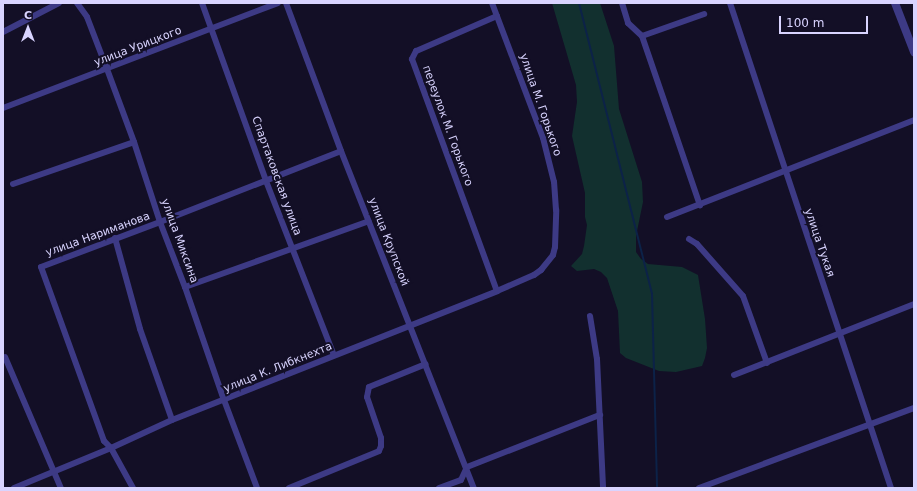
<!DOCTYPE html>
<html>
<head>
<meta charset="utf-8">
<style>
	body { margin:0 }
	#map { position:relative; width:917px; height:491px; overflow:hidden; background:#130f26; font-family:"DejaVu Sans",sans-serif }
	div>[style] { position:absolute }
	.green>* { inset:0; background:#12302f }
	.stream>* { height:2px; margin:-1px; padding:0 1px; transform-origin:1px; border-radius:1px; background:#0c2248 }
	.minor>* { height:6px; margin:-3px; padding:0 3px; transform-origin:3px; border-radius:3px; background:#3d3a85 }
	.tertiary>* { height:8px; margin:-4px; padding:0 4px; transform-origin:4px; border-radius:4px; background:#3d3a85 }
	span { translate:-50% -50%; white-space:nowrap; text-align:center; line-height:1.15; -webkit-text-stroke:4px #130f26; paint-order:stroke }
	.street-label { font-size:11px; color:#d9d4ff }
	.frame { position:absolute; inset:0; border:4px solid #d9d4ff; pointer-events:none }
	.north { position:absolute; left:8px; top:8px; width:40px; height:40px; -webkit-text-stroke:3px #130f26; paint-order:stroke; rotate:0deg; font-size:11px; font-weight:700; line-height:16px; text-align:center; color:#d9d4ff }
	.north::after { content:''; display:block; margin:auto; width:14px; height:18px; background:#d9d4ff; clip-path:polygon(50% 0,100% 100%,50% 72%,0 100%) }
	.scale { position:absolute; left:779px; top:16px; width:89px; height:18px; box-sizing:border-box; border:2px solid #d9d4ff; border-top:0; padding-left:5px; font-size:12px; line-height:14px; white-space:nowrap; color:#d9d4ff; -webkit-text-stroke:3px #130f26; paint-order:stroke }
</style>
</head>
<body>
<div id="map">
	<div class="green">
		<div style="clip-path:polygon(552px 3px,600px 3px,614px 46px,619px 109px,642px 182px,643px 202px,636px 236px,636px 252px,641px 259px,648px 264px,682px 267px,698px 275px,705px 319px,707px 348px,705px 358px,702px 366px,676px 372px,659px 371px,626px 358px,620px 353px,618px 311px,607px 278px,601px 272px,594px 269px,577px 271px,571px 266px,582px 254px,584px 246px,587px 225px,585px 217px,585px 193px,572px 136px,577px 102px,576px 85px)"></div>
	</div>
	<div class="stream">
		<div style="left:579px;top:3px;width:300px;rotate:75.9deg"></div>
		<div style="left:652px;top:294px;width:194px;rotate:88.5deg"></div>
	</div>
	<div class="minor">
		<div style="left:77px;top:3px;width:17px;rotate:54deg"></div>
		<div style="left:87px;top:17px;width:56px;rotate:69deg"></div>
		<div style="left:107px;top:69px;width:78px;rotate:69.7deg"></div>
		<div style="left:134px;top:142px;width:84px;rotate:72deg"></div>
		<div style="left:160px;top:222px;width:70px;rotate:69deg"></div>
		<div style="left:185px;top:287px;width:120px;rotate:71deg"></div>
		<div style="left:224px;top:400px;width:94px;rotate:69.4deg"></div>
		<div style="left:202px;top:3px;width:189px;rotate:70.2deg"></div>
		<div style="left:266px;top:181px;width:187px;rotate:68.7deg"></div>
		<div style="left:286px;top:3px;width:158px;rotate:69.6deg"></div>
		<div style="left:341px;top:151px;width:362px;rotate:68.5deg"></div>
		<div style="left:622px;top:3px;width:21px;rotate:73deg"></div>
		<div style="left:628px;top:23px;width:19px;rotate:43deg"></div>
		<div style="left:642px;top:36px;width:179px;rotate:71.1deg"></div>
		<div style="left:730px;top:3px;width:511px;rotate:71.64deg"></div>
		<div style="left:497px;top:16px;width:88px;rotate:156.6deg"></div>
		<div style="left:416px;top:51px;width:9px;rotate:117deg"></div>
		<div style="left:412px;top:59px;width:247px;rotate:69.9deg"></div>
		<div style="left:3px;top:32px;width:63px;rotate:-27.4deg"></div>
		<div style="left:642px;top:36px;width:66px;rotate:-19.5deg"></div>
		<div style="left:3px;top:108px;width:294px;rotate:-20.9deg"></div>
		<div style="left:13px;top:184px;width:128px;rotate:-19.1deg"></div>
		<div style="left:667px;top:217px;width:265px;rotate:-21.4deg"></div>
		<div style="left:115px;top:238px;width:94px;rotate:74.6deg"></div>
		<div style="left:140px;top:329px;width:96px;rotate:70.6deg"></div>
		<div style="left:689px;top:239px;width:9px;rotate:32deg"></div>
		<div style="left:697px;top:244px;width:69px;rotate:48.5deg"></div>
		<div style="left:743px;top:296px;width:71px;rotate:70.3deg"></div>
		<div style="left:185px;top:287px;width:195px;rotate:-19.7deg"></div>
		<div style="left:590px;top:316px;width:44px;rotate:80.8deg"></div>
		<div style="left:597px;top:359px;width:129px;rotate:87.3deg"></div>
		<div style="left:5px;top:357px;width:142px;rotate:66.9deg"></div>
		<div style="left:734px;top:375px;width:193px;rotate:-21.5deg"></div>
		<div style="left:14px;top:488px;width:105px;rotate:-22.4deg"></div>
		<div style="left:111px;top:448px;width:67px;rotate:-24.7deg"></div>
		<div style="left:172px;top:420px;width:350px;rotate:-21.6deg"></div>
		<div style="left:497px;top:291px;width:40px;rotate:-23.4deg"></div>
		<div style="left:534px;top:275px;width:9px;rotate:-36deg"></div>
		<div style="left:541px;top:270px;width:19px;rotate:-51deg"></div>
		<div style="left:553px;top:255px;width:8px;rotate:-76deg"></div>
		<div style="left:555px;top:247px;width:37px;rotate:-88deg"></div>
		<div style="left:556px;top:210px;width:28px;rotate:-94deg"></div>
		<div style="left:554px;top:182px;width:45px;rotate:-104deg"></div>
		<div style="left:543px;top:138px;width:144px;rotate:-110.7deg"></div>
		<div style="left:133px;top:488px;width:46px;rotate:-118.8deg"></div>
		<div style="left:111px;top:448px;width:10px;rotate:-135deg"></div>
		<div style="left:104px;top:441px;width:185px;rotate:-109.9deg"></div>
		<div style="left:41px;top:267px;width:127px;rotate:-20.7deg"></div>
		<div style="left:160px;top:222px;width:194px;rotate:-21.4deg"></div>
		<div style="left:289px;top:488px;width:97px;rotate:-22.3deg"></div>
		<div style="left:379px;top:451px;width:5px;rotate:-68deg"></div>
		<div style="left:381px;top:446px;width:8px;rotate:-90deg"></div>
		<div style="left:381px;top:438px;width:43px;rotate:-108.9deg"></div>
		<div style="left:367px;top:397px;width:10px;rotate:-79deg"></div>
		<div style="left:369px;top:387px;width:61px;rotate:-22deg"></div>
		<div style="left:439px;top:488px;width:23px;rotate:-20deg"></div>
		<div style="left:461px;top:480px;width:14px;rotate:-65deg"></div>
		<div style="left:467px;top:467px;width:143px;rotate:-21.4deg"></div>
		<div style="left:699px;top:488px;width:229px;rotate:-20.4deg"></div>
	</div>
	<div class="tertiary">
		<div style="left:895px;top:3px;width:53px;rotate:68.8deg"></div>
	</div>
	<div class="street-label">
		<span style="left:138px;top:47px;rotate:-21deg">улица Урицкого</span>
		<span style="left:540px;top:105px;rotate:71deg">улица М. Горького</span>
		<span style="left:447px;top:126px;rotate:70deg">переулок М. Горького</span>
		<span style="left:276px;top:176px;rotate:70deg">Спартаковская улица</span>
		<span style="left:98px;top:235px;rotate:-20deg">улица Нариманова</span>
		<span style="left:179px;top:241px;rotate:70deg">улица Миксина</span>
		<span style="left:388px;top:242px;rotate:69deg">улица Крупской</span>
		<span style="left:819px;top:243px;rotate:71deg">улица Тукая</span>
		<span style="left:278px;top:368px;rotate:-22deg">улица К. Либкнехта</span>
	</div>
	<div class="frame"></div>
	<div class="north">С</div>
	<div class="scale">100 m</div>
</div>
</body>
</html>
